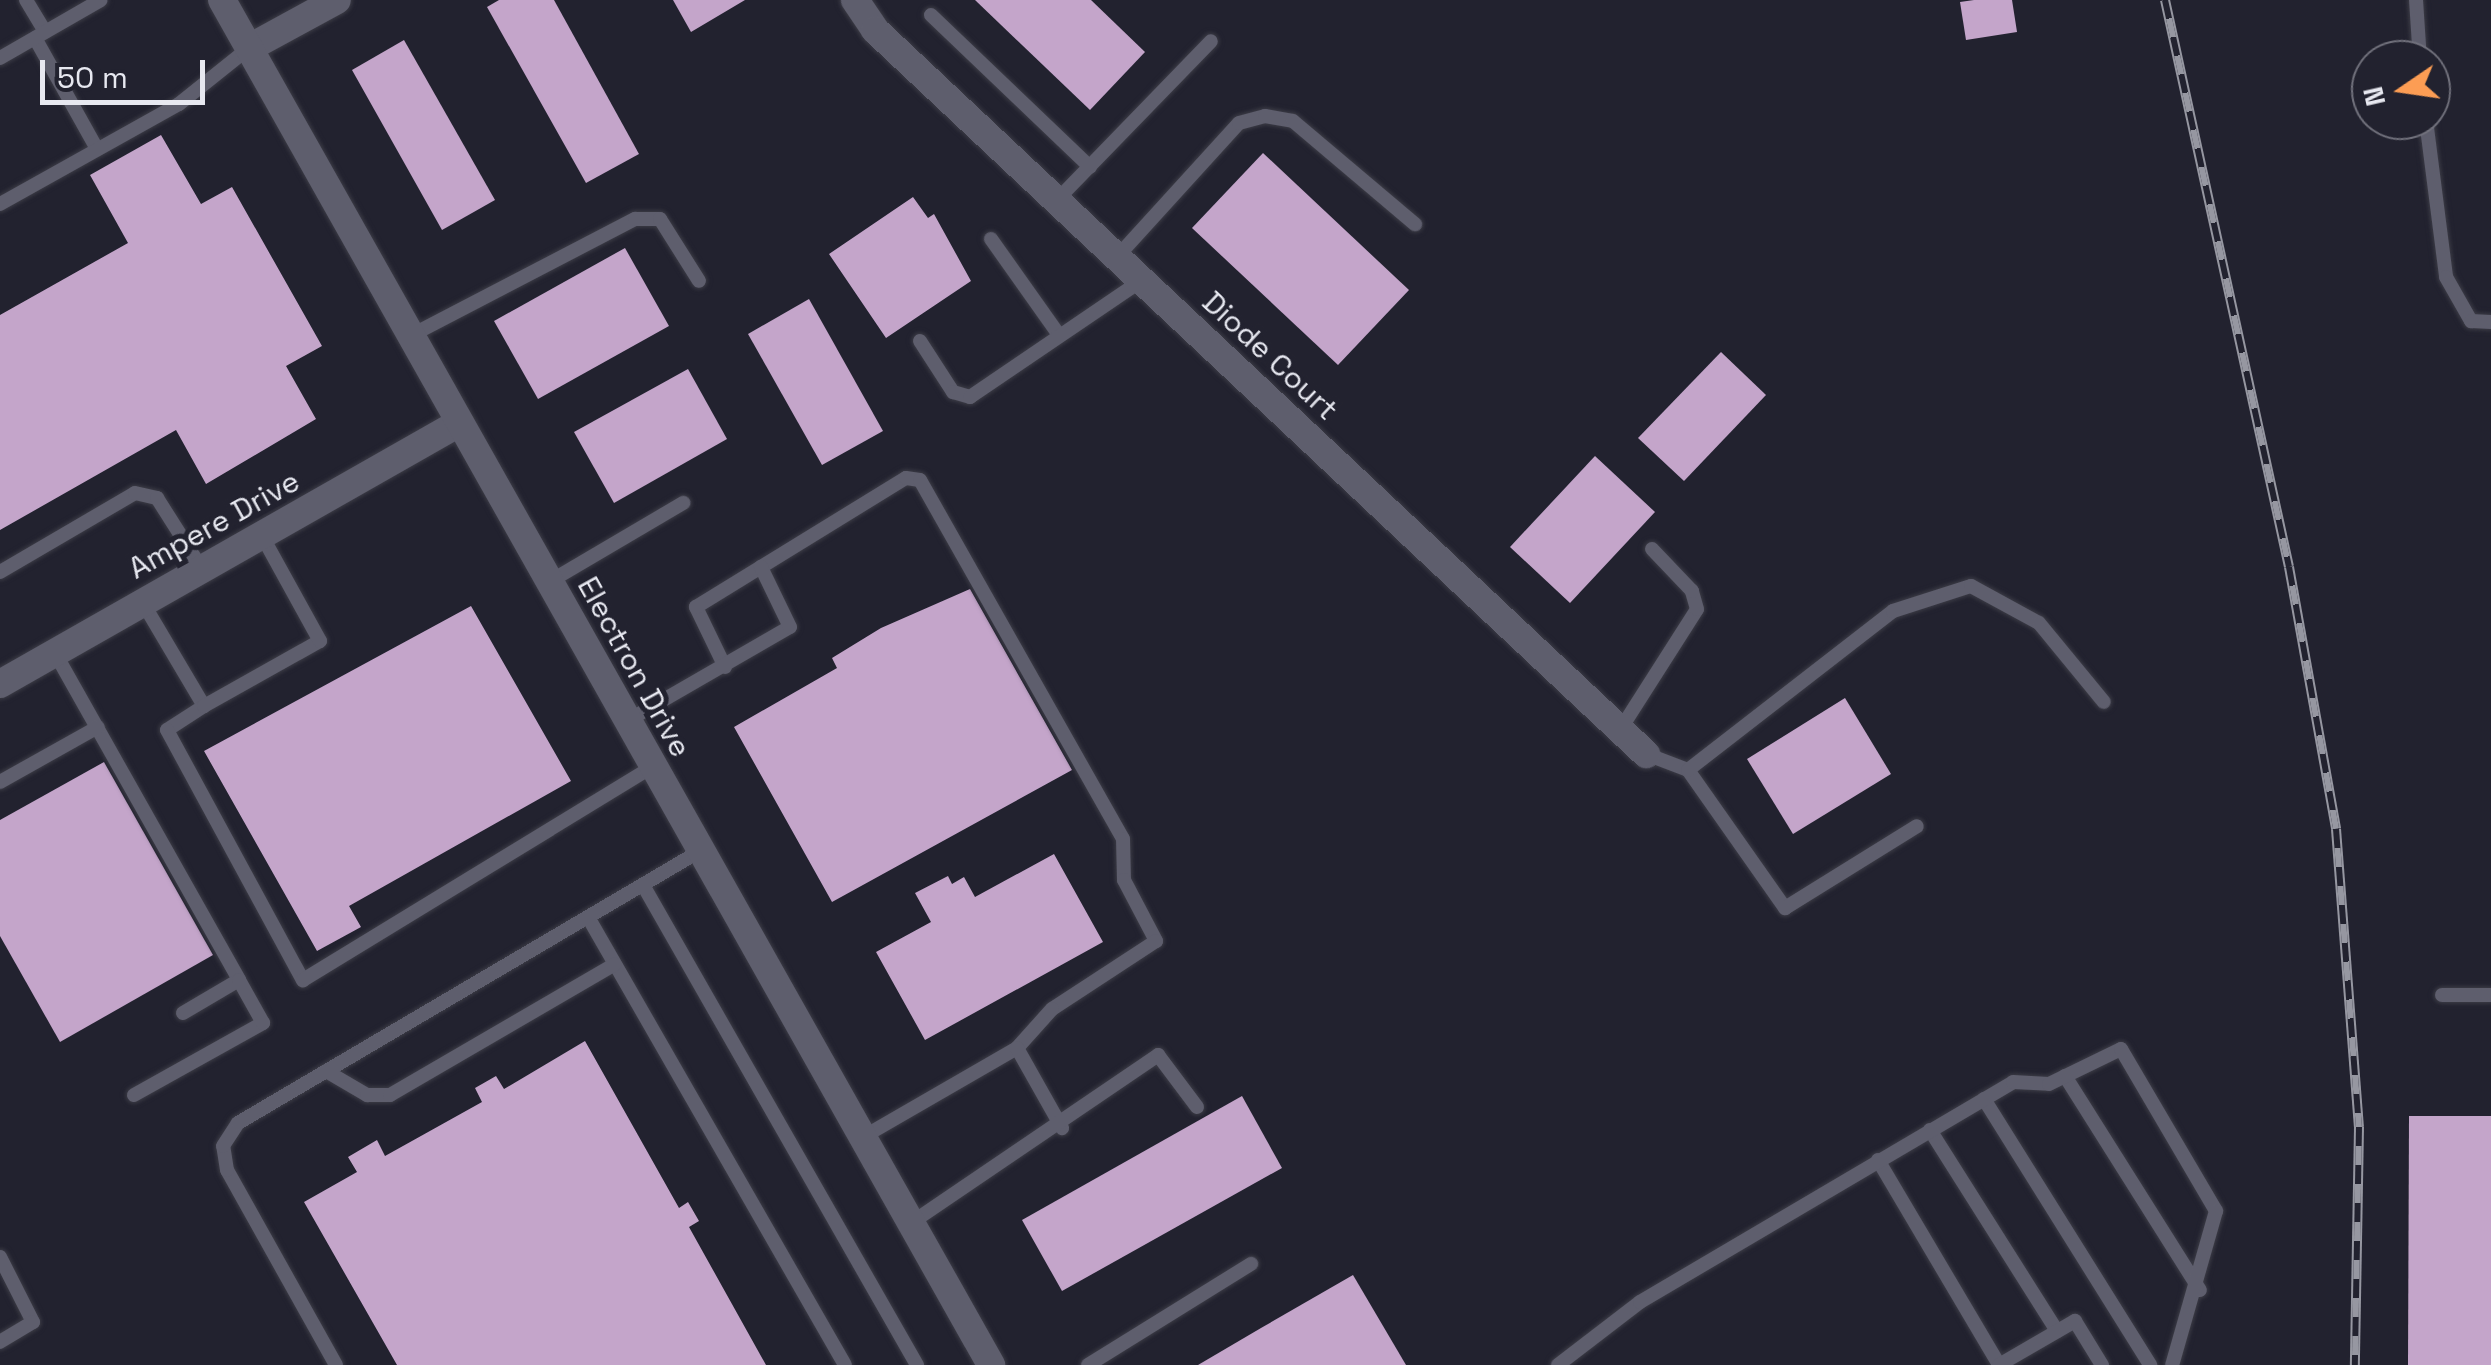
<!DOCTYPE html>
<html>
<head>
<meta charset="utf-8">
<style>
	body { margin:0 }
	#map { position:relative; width:2491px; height:1365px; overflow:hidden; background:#22222f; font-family:"Space Grotesk",sans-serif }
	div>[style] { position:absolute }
	.building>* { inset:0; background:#c4a5ca }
	.roads { filter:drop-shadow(0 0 2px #3c3c46) drop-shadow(0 0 2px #3c3c46) }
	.service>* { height:14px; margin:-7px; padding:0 7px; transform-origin:7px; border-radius:7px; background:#5e5e6d }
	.minor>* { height:28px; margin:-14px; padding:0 14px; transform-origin:14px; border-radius:14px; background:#5e5e6d }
	.tertiary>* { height:28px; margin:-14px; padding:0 14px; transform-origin:14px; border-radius:14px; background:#5e5e6d }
	.rail>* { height:10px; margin-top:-5px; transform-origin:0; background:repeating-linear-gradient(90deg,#22222f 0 19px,#9697a1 0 38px); box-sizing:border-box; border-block:2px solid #9697a1 }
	span { translate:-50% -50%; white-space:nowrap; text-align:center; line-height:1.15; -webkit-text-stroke:10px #22222f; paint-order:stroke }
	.street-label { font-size:30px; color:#e7e8f0 }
	.north { position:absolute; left:2351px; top:40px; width:100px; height:100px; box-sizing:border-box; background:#22222f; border:2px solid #71717c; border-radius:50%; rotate:257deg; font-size:28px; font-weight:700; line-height:40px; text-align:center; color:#e7e8f0 }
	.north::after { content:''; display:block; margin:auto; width:35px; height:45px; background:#fc9d54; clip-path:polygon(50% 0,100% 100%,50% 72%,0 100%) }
	.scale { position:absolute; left:40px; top:60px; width:165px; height:45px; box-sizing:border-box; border:5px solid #e7e8f0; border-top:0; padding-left:12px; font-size:30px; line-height:35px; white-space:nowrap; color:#e7e8f0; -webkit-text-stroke:8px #22222f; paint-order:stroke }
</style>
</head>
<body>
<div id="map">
	<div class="building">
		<div style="clip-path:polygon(499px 0,554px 0,639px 154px,586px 183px,487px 7px)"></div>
		<div style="clip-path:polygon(673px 0,745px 0,691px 32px)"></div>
		<div style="clip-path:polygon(975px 0,1091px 0,1145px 52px,1090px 110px)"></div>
		<div style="clip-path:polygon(1974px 0,2012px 0,2017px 32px,1966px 40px,1960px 2px)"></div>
		<div style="clip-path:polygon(404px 40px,495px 200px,442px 230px,352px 70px)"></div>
		<div style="clip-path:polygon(161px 135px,201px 204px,232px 187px,322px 346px,286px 366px,316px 419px,206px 484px,176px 430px,0 530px,0 315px,128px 243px,90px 175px)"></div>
		<div style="clip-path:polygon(1263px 153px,1409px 290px,1338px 365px,1192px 228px)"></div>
		<div style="clip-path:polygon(913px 197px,928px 218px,934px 214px,971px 281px,886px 338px,829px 254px)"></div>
		<div style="clip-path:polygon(625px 248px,669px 326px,538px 399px,494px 321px)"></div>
		<div style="clip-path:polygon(809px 299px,883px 431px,822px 465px,748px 334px)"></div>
		<div style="clip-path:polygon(1721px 352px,1766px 395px,1684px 481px,1638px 438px)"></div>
		<div style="clip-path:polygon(688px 369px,727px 439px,614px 503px,574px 432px)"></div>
		<div style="clip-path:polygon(1595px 456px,1655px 512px,1570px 603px,1510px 547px)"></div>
		<div style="clip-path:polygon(970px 589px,1072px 770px,832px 902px,734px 727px,837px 668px,832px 658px,881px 628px)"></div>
		<div style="clip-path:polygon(471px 606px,571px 781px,349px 906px,361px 927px,317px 951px,204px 751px)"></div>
		<div style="clip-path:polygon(1845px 698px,1891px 774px,1793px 834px,1747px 759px)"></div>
		<div style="clip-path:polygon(104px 762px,213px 955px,60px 1042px,0 936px,0 820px)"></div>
		<div style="clip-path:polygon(1054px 854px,1103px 942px,925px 1040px,876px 952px,931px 922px,915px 893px,948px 876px,952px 884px,964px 877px,975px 897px)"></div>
		<div style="clip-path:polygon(585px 1041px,679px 1208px,688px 1202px,699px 1221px,689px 1227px,766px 1365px,397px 1365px,304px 1202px,357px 1172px,348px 1157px,377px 1140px,385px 1156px,482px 1102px,475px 1088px,496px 1076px,504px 1089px)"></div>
		<div style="clip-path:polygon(1242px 1096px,1282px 1168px,1062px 1291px,1022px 1220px)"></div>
		<div style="clip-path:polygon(2409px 1116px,2491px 1116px,2491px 1365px,2408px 1365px)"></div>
		<div style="clip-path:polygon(1353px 1275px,1406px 1365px,1198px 1365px,1261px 1328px)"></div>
	</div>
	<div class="roads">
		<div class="service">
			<div style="left:26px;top:0;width:37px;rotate:59deg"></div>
			<div style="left:2416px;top:0;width:60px;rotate:86.2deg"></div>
			<div style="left:931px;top:15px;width:220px;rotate:43.7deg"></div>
			<div style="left:35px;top:38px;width:127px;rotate:60.8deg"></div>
			<div style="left:0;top:58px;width:116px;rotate:-29.9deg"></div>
			<div style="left:2426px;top:120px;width:158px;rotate:82.7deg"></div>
			<div style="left:2446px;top:277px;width:51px;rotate:60.4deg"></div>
			<div style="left:2471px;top:321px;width:20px;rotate:3deg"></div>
			<div style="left:1057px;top:200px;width:221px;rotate:-45.9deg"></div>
			<div style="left:0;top:204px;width:205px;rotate:-29.2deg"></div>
			<div style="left:179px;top:104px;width:90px;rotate:-38.7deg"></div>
			<div style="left:991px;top:239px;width:118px;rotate:54.7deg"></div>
			<div style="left:1117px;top:257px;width:181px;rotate:-47.7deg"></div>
			<div style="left:1239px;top:123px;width:27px;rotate:-15deg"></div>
			<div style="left:1265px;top:116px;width:28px;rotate:10deg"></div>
			<div style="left:1293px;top:121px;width:160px;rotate:40.2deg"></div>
			<div style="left:410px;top:336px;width:254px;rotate:-27.5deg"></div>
			<div style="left:635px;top:219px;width:25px"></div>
			<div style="left:660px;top:219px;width:73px;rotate:57.8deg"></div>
			<div style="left:920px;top:341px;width:61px;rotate:57.1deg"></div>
			<div style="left:953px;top:392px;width:18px;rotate:16deg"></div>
			<div style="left:970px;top:397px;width:208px;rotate:-34.2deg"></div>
			<div style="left:0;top:572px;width:156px;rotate:-30.3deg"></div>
			<div style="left:135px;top:493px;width:23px;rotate:13deg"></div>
			<div style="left:157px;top:498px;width:84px;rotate:57.6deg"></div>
			<div style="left:549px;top:582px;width:156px;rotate:-30.5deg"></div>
			<div style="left:143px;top:603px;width:120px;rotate:59.4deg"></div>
			<div style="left:204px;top:706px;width:44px;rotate:147deg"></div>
			<div style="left:167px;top:730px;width:285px;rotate:61.5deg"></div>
			<div style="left:303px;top:980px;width:410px;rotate:-31.4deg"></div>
			<div style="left:55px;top:653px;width:375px;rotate:60.6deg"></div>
			<div style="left:239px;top:980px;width:65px;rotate:149.5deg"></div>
			<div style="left:725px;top:667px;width:67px;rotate:-115.8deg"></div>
			<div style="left:696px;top:607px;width:246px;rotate:-31.6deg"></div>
			<div style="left:906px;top:478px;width:14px;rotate:8deg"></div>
			<div style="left:920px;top:480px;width:412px;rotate:60.5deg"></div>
			<div style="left:1123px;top:839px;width:41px;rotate:88.6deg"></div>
			<div style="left:1124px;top:880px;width:69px;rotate:62.3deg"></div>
			<div style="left:1156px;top:941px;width:124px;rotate:146.8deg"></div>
			<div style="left:1052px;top:1009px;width:52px;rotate:131.9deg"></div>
			<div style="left:204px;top:706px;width:133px;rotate:-29.3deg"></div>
			<div style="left:320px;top:641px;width:120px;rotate:-118.9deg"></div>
			<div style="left:627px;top:721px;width:188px;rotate:-30deg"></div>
			<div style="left:790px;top:627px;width:67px;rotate:-115.8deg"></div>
			<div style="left:1620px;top:730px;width:143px;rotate:-57.5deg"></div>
			<div style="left:1697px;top:609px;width:19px;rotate:-106deg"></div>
			<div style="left:1692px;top:591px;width:58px;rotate:-133.6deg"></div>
			<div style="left:1646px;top:754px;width:45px;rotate:20.9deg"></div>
			<div style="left:1688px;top:770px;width:169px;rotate:54.9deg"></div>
			<div style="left:1785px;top:908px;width:155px;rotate:-31.8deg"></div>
			<div style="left:1688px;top:770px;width:259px;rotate:-37.8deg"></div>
			<div style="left:1893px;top:611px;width:82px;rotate:-17.8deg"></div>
			<div style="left:1971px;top:586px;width:77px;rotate:28.6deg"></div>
			<div style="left:2039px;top:623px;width:102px;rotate:50.6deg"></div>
			<div style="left:0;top:782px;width:112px;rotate:-29.3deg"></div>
			<div style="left:643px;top:885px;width:553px;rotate:60.28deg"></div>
			<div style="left:588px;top:917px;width:516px;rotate:60.16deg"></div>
			<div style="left:2442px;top:995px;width:49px"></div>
			<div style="left:326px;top:1071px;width:48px;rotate:30.3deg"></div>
			<div style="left:367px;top:1095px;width:23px"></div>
			<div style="left:390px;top:1095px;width:260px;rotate:-30.2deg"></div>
			<div style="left:2065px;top:1076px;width:253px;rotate:57.8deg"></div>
			<div style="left:134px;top:1095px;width:148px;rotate:-29.2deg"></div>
			<div style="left:263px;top:1023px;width:49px;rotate:-119.2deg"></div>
			<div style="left:1984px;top:1099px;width:314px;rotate:58deg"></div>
			<div style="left:1930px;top:1130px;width:238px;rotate:57.7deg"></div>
			<div style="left:863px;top:1137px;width:178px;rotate:-30deg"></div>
			<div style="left:1017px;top:1048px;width:92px;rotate:60.6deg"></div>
			<div style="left:1878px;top:1160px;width:238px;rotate:59.4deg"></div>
			<div style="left:911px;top:1223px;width:299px;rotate:-34.2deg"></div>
			<div style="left:1158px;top:1055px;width:65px;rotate:53.1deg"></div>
			<div style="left:0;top:1257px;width:73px;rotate:63.1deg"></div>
			<div style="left:33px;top:1322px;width:39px;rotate:149deg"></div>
			<div style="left:336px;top:1365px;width:223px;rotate:-119.2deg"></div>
			<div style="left:227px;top:1170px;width:24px;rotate:-99deg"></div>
			<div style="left:223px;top:1146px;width:27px;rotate:-57deg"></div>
			<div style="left:238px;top:1123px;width:536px;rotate:-30.49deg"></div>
			<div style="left:1088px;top:1365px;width:192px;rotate:-31.8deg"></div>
			<div style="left:1558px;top:1365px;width:103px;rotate:-37.5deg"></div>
			<div style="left:1640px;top:1302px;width:433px;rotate:-30.5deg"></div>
			<div style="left:2013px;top:1082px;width:36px;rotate:3deg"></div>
			<div style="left:2049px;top:1084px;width:80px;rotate:-25.9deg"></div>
			<div style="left:2121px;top:1049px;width:188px;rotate:59.6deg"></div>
			<div style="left:2216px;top:1211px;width:160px;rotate:105.9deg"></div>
			<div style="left:1999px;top:1365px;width:88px;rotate:-30.1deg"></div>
			<div style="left:2075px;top:1321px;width:52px;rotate:58.5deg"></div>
		</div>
		<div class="minor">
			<div style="left:855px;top:0;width:36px;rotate:56deg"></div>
			<div style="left:875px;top:30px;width:1058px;rotate:43.2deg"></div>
			<div style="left:249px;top:48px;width:100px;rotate:-28.6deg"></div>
			<div style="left:0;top:684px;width:528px;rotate:-29.62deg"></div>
		</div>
		<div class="tertiary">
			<div style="left:222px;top:0;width:1567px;rotate:60.6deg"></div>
		</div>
	</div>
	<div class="rail">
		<div style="left:2165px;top:0;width:580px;rotate:77.66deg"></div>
		<div style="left:2289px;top:567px;width:266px;rotate:79.8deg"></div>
		<div style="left:2336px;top:829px;width:299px;rotate:85.6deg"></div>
		<div style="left:2359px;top:1127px;width:238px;rotate:91deg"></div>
	</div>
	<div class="street-label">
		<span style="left:1270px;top:356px;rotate:43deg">Diode Court</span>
		<span style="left:214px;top:525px;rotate:-29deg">Ampere Drive</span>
		<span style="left:634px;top:667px;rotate:61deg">Electron Drive</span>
	</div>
	<div class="north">N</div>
	<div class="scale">50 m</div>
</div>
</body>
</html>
